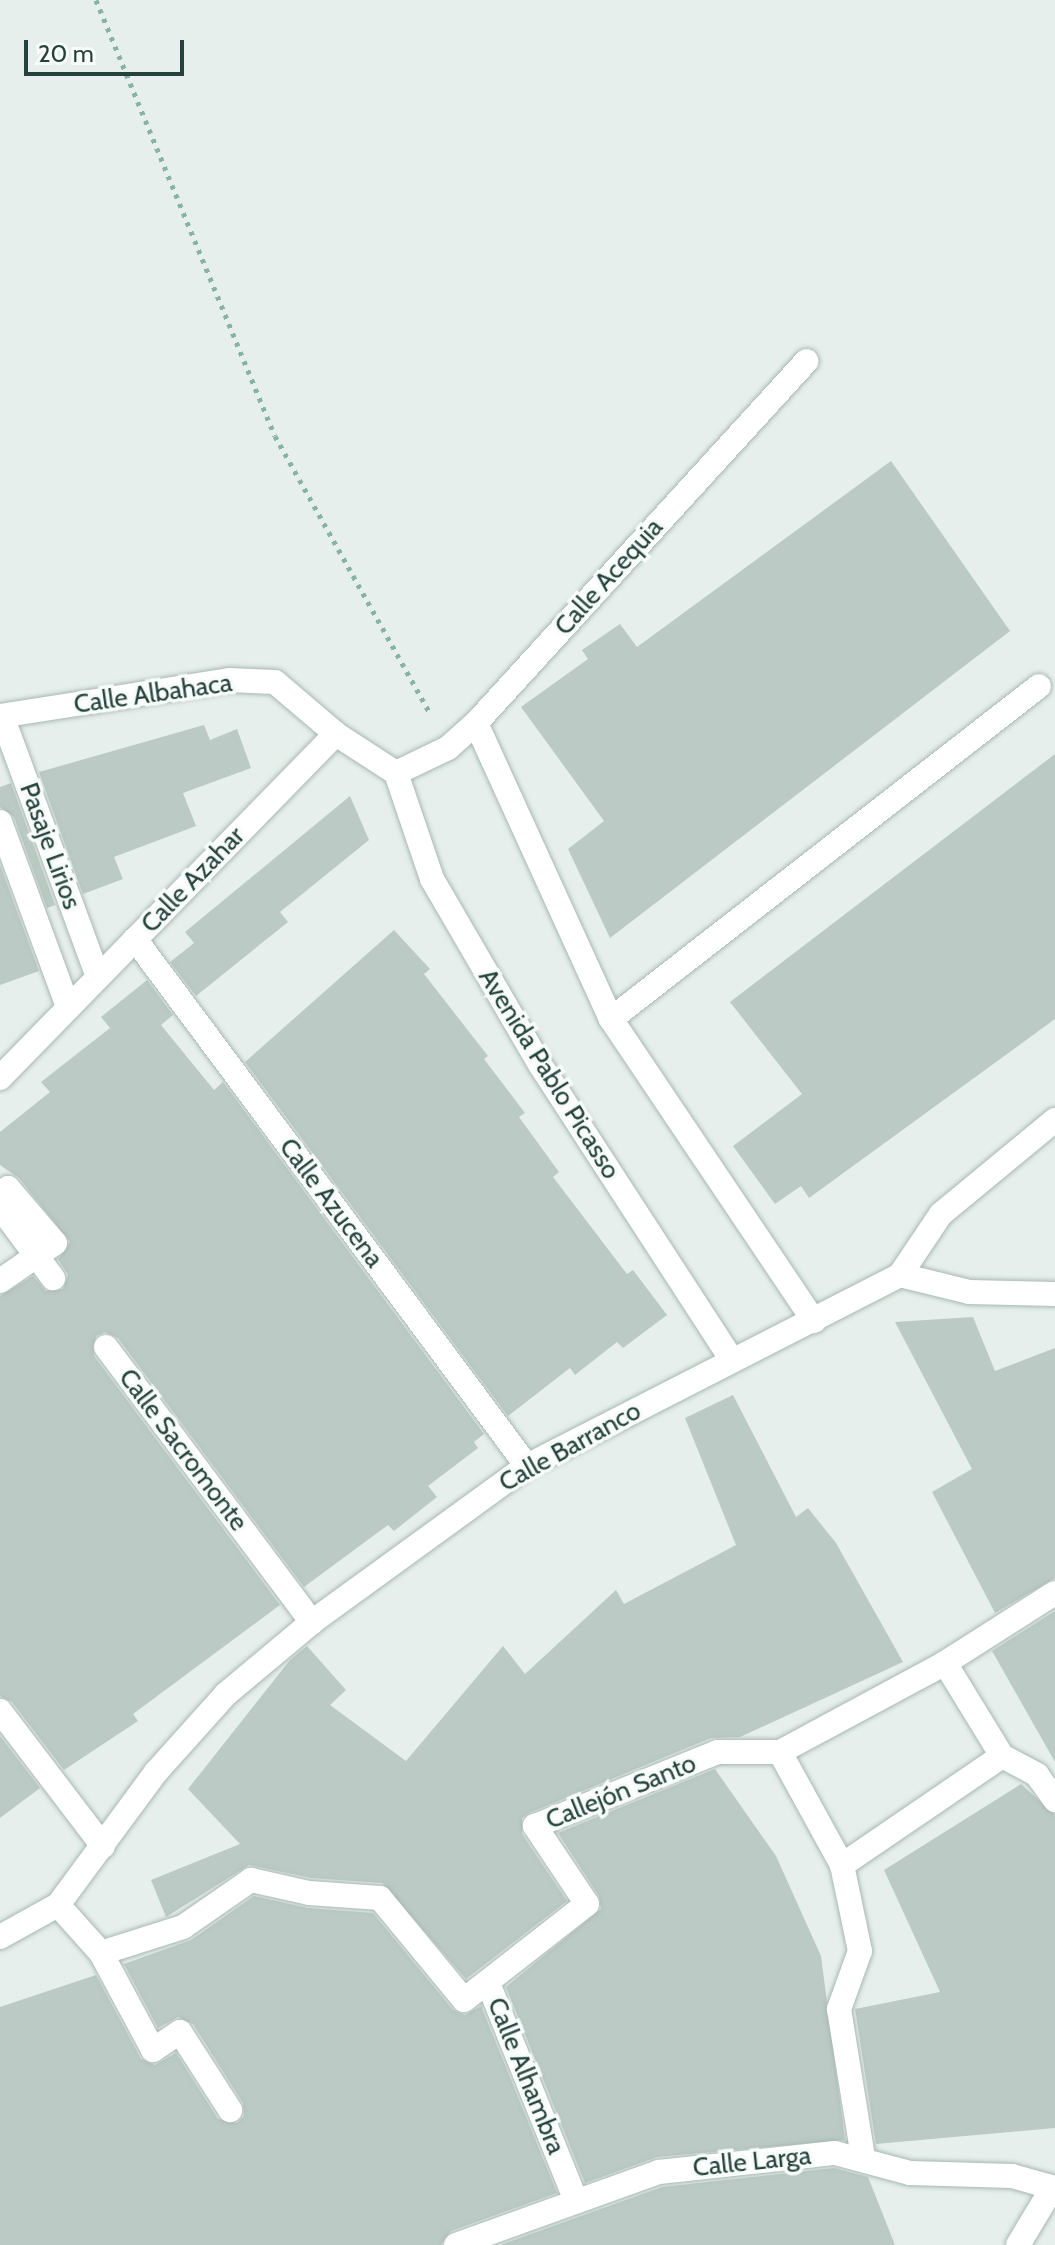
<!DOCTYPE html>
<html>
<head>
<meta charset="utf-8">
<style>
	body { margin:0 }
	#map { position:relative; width:1055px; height:2245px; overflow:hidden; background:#e6efeb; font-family:Cabin,sans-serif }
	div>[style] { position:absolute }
	.building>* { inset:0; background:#bbcac4 }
	.path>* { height:5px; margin-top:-2.5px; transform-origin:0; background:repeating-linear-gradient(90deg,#86b3a5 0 4px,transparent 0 10px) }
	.roads { filter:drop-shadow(0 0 2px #a8b8b2) drop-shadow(0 0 2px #a8b8b2) }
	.pedestrian>* { height:24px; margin:-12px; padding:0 12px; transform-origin:12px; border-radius:12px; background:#fff }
	.minor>* { height:24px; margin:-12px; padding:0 12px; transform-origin:12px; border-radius:12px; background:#fff }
	.tertiary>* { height:24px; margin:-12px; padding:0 12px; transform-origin:12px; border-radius:12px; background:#fff }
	span { translate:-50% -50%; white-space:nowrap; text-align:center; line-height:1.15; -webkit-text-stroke:7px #f7fbf9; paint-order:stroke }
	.street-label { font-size:26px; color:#24423a }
	.scale { position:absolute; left:24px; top:40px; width:160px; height:36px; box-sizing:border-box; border:4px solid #24423a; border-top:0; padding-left:10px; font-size:24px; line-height:28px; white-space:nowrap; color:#24423a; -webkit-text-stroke:6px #f7fbf9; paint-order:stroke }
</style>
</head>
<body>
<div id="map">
	<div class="building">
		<div style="clip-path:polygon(891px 461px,1010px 631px,610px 938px,568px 849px,604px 821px,521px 707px,588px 659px,582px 650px,620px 624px,637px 647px)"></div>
		<div style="clip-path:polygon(204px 725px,210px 740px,237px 729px,251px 768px,183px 793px,196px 826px,114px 857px,123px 879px,83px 894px,39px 772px)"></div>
		<div style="clip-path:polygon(1055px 754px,1055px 1019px,809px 1198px,801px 1186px,775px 1204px,733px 1146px,802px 1094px,730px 1002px)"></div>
		<div style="clip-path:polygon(11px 783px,55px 905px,47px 908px,14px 817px,0 807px,0 787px)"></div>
		<div style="clip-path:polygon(350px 796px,369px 840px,280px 912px,288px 922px,196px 996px,170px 962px,194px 943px,185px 932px)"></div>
		<div style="clip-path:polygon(0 865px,39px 971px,0 985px)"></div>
		<div style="clip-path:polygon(394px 930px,430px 969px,424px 974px,488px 1056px,484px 1059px,525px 1113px,519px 1117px,559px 1172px,553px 1177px,627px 1274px,633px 1270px,667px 1315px,623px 1348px,617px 1342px,575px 1375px,570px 1368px,508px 1416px,245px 1062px)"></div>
		<div style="clip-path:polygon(147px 980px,173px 1015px,161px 1025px,214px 1090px,223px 1082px,484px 1434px,474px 1442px,478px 1448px,428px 1486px,437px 1497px,394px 1531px,388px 1525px,304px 1587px,118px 1338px,105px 1332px,96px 1336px,94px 1356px,280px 1605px,133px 1714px,138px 1721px,64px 1770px,12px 1702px,0 1696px,0 1296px,33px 1276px,46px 1291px,63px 1289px,68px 1275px,58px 1259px,70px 1242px,19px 1178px,0 1165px,0 1132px,50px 1092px,41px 1082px,110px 1028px,101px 1017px)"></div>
		<div style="clip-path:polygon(973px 1317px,995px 1371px,1055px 1348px,1055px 1578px,995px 1613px,932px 1492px,972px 1469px,895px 1322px)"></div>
		<div style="clip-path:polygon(733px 1395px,796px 1517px,808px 1508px,836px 1543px,903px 1662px,740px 1737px,711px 1738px,529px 1813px,522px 1818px,522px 1834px,567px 1901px,466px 1979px,382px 1883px,311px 1878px,249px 1865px,166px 1917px,151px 1880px,240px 1844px,188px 1789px,290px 1660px,307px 1646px,346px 1690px,330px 1705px,406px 1761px,503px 1646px,525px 1674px,616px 1590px,624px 1604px,736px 1545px,685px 1418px)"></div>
		<div style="clip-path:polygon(1055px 1611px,1055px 1762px,992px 1651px)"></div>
		<div style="clip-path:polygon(0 1736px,40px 1788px,0 1818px)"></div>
		<div style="clip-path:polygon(715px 1769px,776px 1856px,821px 1956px,845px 2140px,657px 2157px,585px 2183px,506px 1987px,601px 1909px,599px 1896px,558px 1833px)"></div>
		<div style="clip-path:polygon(1021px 1784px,1055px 1815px,1055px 2128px,876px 2144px,855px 2009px,940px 1992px,884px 1870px)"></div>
		<div style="clip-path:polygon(254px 1896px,308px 1908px,373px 1913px,453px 2010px,465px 2015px,481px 2006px,557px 2193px,451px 2231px,441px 2245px,0 2245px,0 2007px,96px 1975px,141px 2059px,155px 2065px,176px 2053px,218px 2119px,237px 2123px,244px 2116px,243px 2103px,193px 2024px,178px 2017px,158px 2028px,124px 1964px,191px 1940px)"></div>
		<div style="clip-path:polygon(834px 2168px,868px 2177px,895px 2245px,500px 2245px,662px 2187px)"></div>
	</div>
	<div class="path">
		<div style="left:96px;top:0;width:471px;rotate:67.7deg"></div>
		<div style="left:275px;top:436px;width:316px;rotate:60.8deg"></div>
	</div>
	<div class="roads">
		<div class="pedestrian">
			<div style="left:2px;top:716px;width:278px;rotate:69.8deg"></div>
			<div style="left:0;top:822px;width:197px;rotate:69.8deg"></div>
			<div style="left:0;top:1194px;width:10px;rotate:-37deg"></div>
			<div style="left:8px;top:1188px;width:72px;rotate:49.5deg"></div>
			<div style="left:55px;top:1243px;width:67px;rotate:145.4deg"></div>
			<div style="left:0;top:1207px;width:89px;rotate:53.3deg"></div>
			<div style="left:101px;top:1953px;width:86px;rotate:-17.6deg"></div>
			<div style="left:183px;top:1927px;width:83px;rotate:-34.7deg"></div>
			<div style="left:251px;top:1880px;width:59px;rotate:12.6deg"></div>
			<div style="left:309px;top:1893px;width:71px;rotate:4deg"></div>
			<div style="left:380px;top:1898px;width:132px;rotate:50.5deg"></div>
			<div style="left:464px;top:2000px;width:156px;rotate:-38deg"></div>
			<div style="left:587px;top:1904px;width:94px;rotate:-123.7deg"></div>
			<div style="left:535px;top:1826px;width:196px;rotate:-22.1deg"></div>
			<div style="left:717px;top:1752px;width:63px"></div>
			<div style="left:153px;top:2050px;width:32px;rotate:-34deg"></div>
			<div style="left:180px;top:2032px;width:93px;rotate:57.3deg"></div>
		</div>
		<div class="minor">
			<div style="left:0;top:716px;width:232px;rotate:-8.9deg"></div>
			<div style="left:229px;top:680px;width:46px;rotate:2.5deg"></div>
			<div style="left:275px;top:682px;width:80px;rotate:40.4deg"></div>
			<div style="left:336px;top:734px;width:72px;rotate:33deg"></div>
			<div style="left:476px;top:723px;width:325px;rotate:65.5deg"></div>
			<div style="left:611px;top:1019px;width:364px;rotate:56.1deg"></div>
			<div style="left:396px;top:773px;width:112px;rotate:71.2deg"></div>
			<div style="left:432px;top:879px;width:216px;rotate:59.8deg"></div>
			<div style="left:541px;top:1066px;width:351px;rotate:57deg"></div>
			<div style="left:396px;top:773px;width:58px;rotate:-25.7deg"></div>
			<div style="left:448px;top:748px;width:38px;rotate:-42deg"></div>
			<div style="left:476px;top:723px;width:490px;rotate:-47.6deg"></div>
			<div style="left:135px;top:939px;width:657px;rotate:53.36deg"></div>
			<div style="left:611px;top:1019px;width:542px;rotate:-37.88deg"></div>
			<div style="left:0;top:1078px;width:481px;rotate:-45.7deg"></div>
			<div style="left:900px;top:1275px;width:73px;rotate:-56.1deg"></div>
			<div style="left:941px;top:1214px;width:148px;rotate:-39.5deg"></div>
			<div style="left:106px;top:1347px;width:344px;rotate:53.2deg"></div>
			<div style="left:945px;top:1663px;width:109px;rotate:58.5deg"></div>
			<div style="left:0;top:1711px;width:170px;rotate:52.7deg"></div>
			<div style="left:1002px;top:1756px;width:194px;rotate:145.7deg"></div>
			<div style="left:842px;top:1865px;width:129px;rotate:-118.8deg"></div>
			<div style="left:780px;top:1752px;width:187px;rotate:-28.3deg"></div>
			<div style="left:945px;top:1663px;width:130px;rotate:-32.5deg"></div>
			<div style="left:1002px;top:1756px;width:40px;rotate:28deg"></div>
			<div style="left:1037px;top:1775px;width:31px;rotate:54deg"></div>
			<div style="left:842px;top:1865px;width:88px;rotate:78.2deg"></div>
			<div style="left:860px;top:1951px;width:62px;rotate:109.9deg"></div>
			<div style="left:839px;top:2009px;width:151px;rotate:80.8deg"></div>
			<div style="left:58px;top:1905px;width:64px;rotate:48.1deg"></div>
			<div style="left:101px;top:1953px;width:110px;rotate:61.8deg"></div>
			<div style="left:488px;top:1983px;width:232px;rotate:68deg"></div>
		</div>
		<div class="tertiary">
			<div style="left:0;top:1937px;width:66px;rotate:-28.9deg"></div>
			<div style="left:58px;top:1905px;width:165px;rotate:-53.6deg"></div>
			<div style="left:156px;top:1772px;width:105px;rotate:-48.1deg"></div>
			<div style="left:226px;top:1694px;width:112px;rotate:-39.9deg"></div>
			<div style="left:312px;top:1622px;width:266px;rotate:-36deg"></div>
			<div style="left:527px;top:1466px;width:419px;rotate:-27.1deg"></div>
			<div style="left:900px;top:1275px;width:71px;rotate:13.8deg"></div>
			<div style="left:969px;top:1292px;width:86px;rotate:1.3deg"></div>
			<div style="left:456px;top:2245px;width:216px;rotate:-19.8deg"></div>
			<div style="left:659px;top:2172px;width:177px;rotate:-6.2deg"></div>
			<div style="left:835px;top:2153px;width:78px;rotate:14.9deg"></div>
			<div style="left:910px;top:2173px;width:102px;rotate:1.7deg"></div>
			<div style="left:1012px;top:2176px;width:45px;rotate:15.6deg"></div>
			<div style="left:1018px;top:2245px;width:64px;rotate:-59deg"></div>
		</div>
	</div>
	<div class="street-label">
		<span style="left:609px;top:577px;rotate:-48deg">Calle Acequia</span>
		<span style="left:153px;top:694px;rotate:-8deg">Calle Albahaca</span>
		<span style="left:50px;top:846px;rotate:70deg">Pasaje Lirios</span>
		<span style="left:193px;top:880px;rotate:-46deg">Calle Azahar</span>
		<span style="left:549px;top:1074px;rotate:58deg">Avenida Pablo Picasso</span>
		<span style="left:331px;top:1203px;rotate:53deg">Calle Azucena</span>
		<span style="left:570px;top:1447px;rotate:-29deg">Calle Barranco</span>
		<span style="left:183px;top:1450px;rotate:53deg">Calle Sacromonte</span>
		<span style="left:621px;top:1792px;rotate:-22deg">Callejón Santo</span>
		<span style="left:526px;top:2076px;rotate:68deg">Calle Alhambra</span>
		<span style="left:752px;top:2162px;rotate:-6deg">Calle Larga</span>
	</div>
	<div class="scale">20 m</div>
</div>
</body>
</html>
